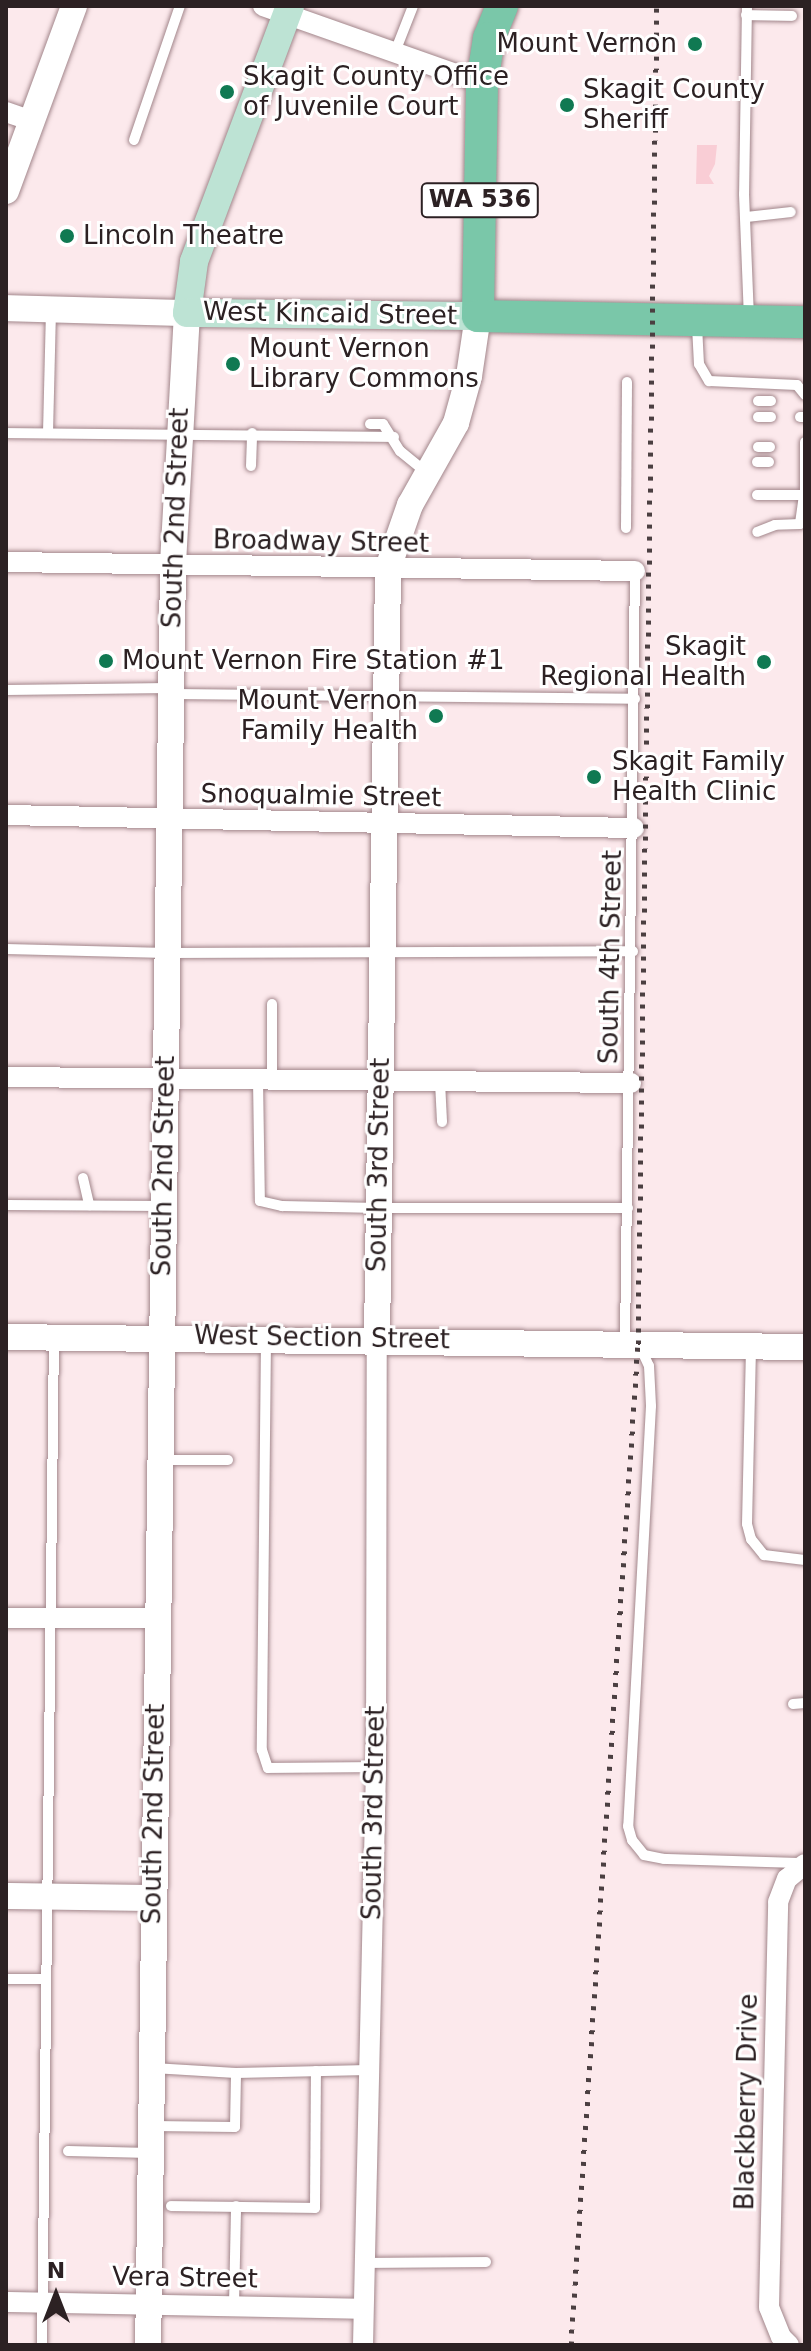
<!DOCTYPE html>
<html>
<head>
<meta charset="utf-8">
<style>
	body { margin:0 }
	#map { position:relative; width:811px; height:2351px; overflow:hidden; background:#fce9ec; font-family:"DejaVu Sans",sans-serif }
	div>[style] { position:absolute }
	.green>* { inset:0; background:#f9cdd5 }
	.roads { filter:drop-shadow(0 0 2px #a2868b) drop-shadow(0 0 2px #a2868b) }
	.service>* { height:10px; margin:-5px; padding:0 5px; transform-origin:5px; border-radius:5px; background:#fff }
	.minor>* { height:20px; margin:-10px; padding:0 10px; transform-origin:10px; border-radius:10px; background:#fff }
	.tertiary>* { height:26px; margin:-13px; padding:0 13px; transform-origin:13px; border-radius:13px; background:#fff }
	.secondary>* { height:28px; margin:-14px; padding:0 14px; transform-origin:14px; border-radius:14px; background:#bde3d4 }
	.primary>* { height:32px; margin:-16px; padding:0 16px; transform-origin:16px; border-radius:16px; background:#7ac7a9 }
	.rail>* { height:5px; margin-top:-2.5px; transform-origin:0; background:repeating-linear-gradient(90deg,#4b3f41 0 4px,transparent 0 12px) }
	.dots>* { width:22px; height:22px; translate:-50% -50%; box-sizing:border-box; border:4px solid #fff; border-radius:50% }
	span { translate:-50% -50%; white-space:nowrap; text-align:center; line-height:1.15; -webkit-text-stroke:6px #fff; paint-order:stroke }
	.shield-label span { padding:2px 6px; background:#fff; border:2px solid; border-radius:6px; -webkit-text-stroke-width:0 }
	.shield-label { font-size:24px; color:#2c2123; font-weight:700 }
	.poi-label { font-size:26px; color:#2c2123 }
	.right { translate:-100% -50%; text-align:right }
	.left { translate:0 -50%; text-align:left }
	.street-label { font-size:26px; color:#2c2123 }
	.frame { position:absolute; inset:0; border:8px solid #2c2123; pointer-events:none }
	.north { position:absolute; left:16px; top:2255px; width:80px; height:80px; -webkit-text-stroke:6px #fff; paint-order:stroke; rotate:0deg; font-size:22px; font-weight:700; line-height:32px; text-align:center; color:#2c2123 }
	.north::after { content:''; display:block; margin:auto; width:28px; height:36px; background:#2c2123; clip-path:polygon(50% 0,100% 100%,50% 72%,0 100%) }
</style>
</head>
<body>
<div id="map">
	<div class="green">
		<div style="clip-path:polygon(697px 145px,717px 145px,715px 164px,709px 176px,714px 184px,696px 184px)"></div>
	</div>
	<div class="roads">
		<div class="service">
			<div style="left:747px;top:6px;width:188px;rotate:90.9deg"></div>
			<div style="left:744px;top:194px;width:124px;rotate:87.7deg"></div>
			<div style="left:746px;top:15px;width:46px;rotate:1.2deg"></div>
			<div style="left:395px;top:52px;width:49px;rotate:-68.6deg"></div>
			<div style="left:134px;top:140px;width:142px;rotate:-71.1deg"></div>
			<div style="left:747px;top:217px;width:44px;rotate:-6.5deg"></div>
			<div style="left:697px;top:326px;width:38px;rotate:87deg"></div>
			<div style="left:699px;top:364px;width:20px;rotate:60deg"></div>
			<div style="left:709px;top:381px;width:88px;rotate:2.6deg"></div>
			<div style="left:797px;top:385px;width:13px;rotate:51deg"></div>
			<div style="left:758px;top:401px;width:13px"></div>
			<div style="left:758px;top:417px;width:13px"></div>
			<div style="left:800px;top:417px;width:5px"></div>
			<div style="left:370px;top:424px;width:13px"></div>
			<div style="left:383px;top:424px;width:32px;rotate:58deg"></div>
			<div style="left:400px;top:451px;width:35px;rotate:39deg"></div>
			<div style="left:6px;top:433px;width:388px;rotate:0.6deg"></div>
			<div style="left:48px;top:433px;width:122px;rotate:-88.6deg"></div>
			<div style="left:805px;top:442px;width:53px;rotate:90deg"></div>
			<div style="left:758px;top:447px;width:12px"></div>
			<div style="left:757px;top:462px;width:12px"></div>
			<div style="left:251px;top:466px;width:33px;rotate:-88deg"></div>
			<div style="left:757px;top:495px;width:47px"></div>
			<div style="left:804px;top:495px;width:29px;rotate:98deg"></div>
			<div style="left:800px;top:524px;width:25px;rotate:178deg"></div>
			<div style="left:775px;top:525px;width:19px;rotate:159deg"></div>
			<div style="left:626px;top:528px;width:146px;rotate:-89.6deg"></div>
			<div style="left:6px;top:690px;width:163px;rotate:-0.7deg"></div>
			<div style="left:174px;top:694px;width:461px;rotate:0.6deg"></div>
			<div style="left:6px;top:949px;width:161px;rotate:1.4deg"></div>
			<div style="left:167px;top:953px;width:466px;rotate:-0.2deg"></div>
			<div style="left:272px;top:1004px;width:76px;rotate:90deg"></div>
			<div style="left:258px;top:1080px;width:121px;rotate:89.1deg"></div>
			<div style="left:260px;top:1201px;width:23px;rotate:13deg"></div>
			<div style="left:282px;top:1206px;width:97px;rotate:1.2deg"></div>
			<div style="left:379px;top:1208px;width:249px"></div>
			<div style="left:440px;top:1082px;width:40px;rotate:87.1deg"></div>
			<div style="left:83px;top:1178px;width:28px;rotate:77deg"></div>
			<div style="left:6px;top:1205px;width:157px;rotate:0.4deg"></div>
			<div style="left:266px;top:1340px;width:410px;rotate:90.6deg"></div>
			<div style="left:262px;top:1750px;width:19px;rotate:72deg"></div>
			<div style="left:268px;top:1768px;width:108px;rotate:-0.5deg"></div>
			<div style="left:625px;top:1343px;width:772px;rotate:-89.26deg"></div>
			<div style="left:751px;top:1348px;width:176px;rotate:91.3deg"></div>
			<div style="left:747px;top:1524px;width:16px;rotate:75deg"></div>
			<div style="left:751px;top:1539px;width:21px;rotate:51deg"></div>
			<div style="left:764px;top:1555px;width:41px;rotate:7deg"></div>
			<div style="left:641px;top:1349px;width:19px;rotate:65deg"></div>
			<div style="left:649px;top:1366px;width:40px;rotate:87.1deg"></div>
			<div style="left:651px;top:1406px;width:421px;rotate:93.1deg"></div>
			<div style="left:628px;top:1826px;width:15px;rotate:74deg"></div>
			<div style="left:632px;top:1840px;width:19px;rotate:51deg"></div>
			<div style="left:644px;top:1855px;width:20px;rotate:11deg"></div>
			<div style="left:664px;top:1859px;width:138px;rotate:1.7deg"></div>
			<div style="left:160px;top:1460px;width:68px"></div>
			<div style="left:793px;top:1704px;width:12px;rotate:-5deg"></div>
			<div style="left:6px;top:1979px;width:40px"></div>
			<div style="left:153px;top:2068px;width:83px;rotate:3.4deg"></div>
			<div style="left:236px;top:2073px;width:132px;rotate:-1.3deg"></div>
			<div style="left:153px;top:2126px;width:82px;rotate:0.7deg"></div>
			<div style="left:235px;top:2127px;width:54px;rotate:-88.9deg"></div>
			<div style="left:68px;top:2151px;width:82px;rotate:1.4deg"></div>
			<div style="left:171px;top:2206px;width:144px;rotate:0.8deg"></div>
			<div style="left:315px;top:2208px;width:137px;rotate:-89.6deg"></div>
			<div style="left:365px;top:2263px;width:121px;rotate:-0.5deg"></div>
			<div style="left:234px;top:2305px;width:99px;rotate:-88.8deg"></div>
			<div style="left:42px;top:2345px;width:1005px;rotate:-89.32deg"></div>
		</div>
		<div class="minor">
			<div style="left:263px;top:6px;width:232px;rotate:19.4deg"></div>
			<div style="left:6px;top:112px;width:28px;rotate:19deg"></div>
			<div style="left:6px;top:562px;width:629px;rotate:0.82deg"></div>
			<div style="left:6px;top:815px;width:628px;rotate:1.19deg"></div>
			<div style="left:6px;top:1077px;width:625px;rotate:0.55deg"></div>
			<div style="left:6px;top:1618px;width:150px"></div>
			<div style="left:6px;top:2302px;width:357px;rotate:1.1deg"></div>
			<div style="left:363px;top:2345px;width:578px;rotate:-88.71deg"></div>
			<div style="left:376px;top:1767px;width:429px;rotate:-89.9deg"></div>
			<div style="left:789px;top:2345px;width:11px;rotate:-135deg"></div>
			<div style="left:781px;top:2337px;width:32px;rotate:-112deg"></div>
			<div style="left:769px;top:2307px;width:405px;rotate:-88.7deg"></div>
			<div style="left:778px;top:1902px;width:25px;rotate:-69deg"></div>
			<div style="left:787px;top:1879px;width:23px;rotate:-40deg"></div>
		</div>
		<div class="tertiary">
			<div style="left:6px;top:191px;width:197px;rotate:-69.8deg"></div>
			<div style="left:6px;top:308px;width:181px;rotate:1.6deg"></div>
			<div style="left:187px;top:313px;width:252px;rotate:93.2deg"></div>
			<div style="left:173px;top:565px;width:1780px;rotate:90.8deg"></div>
			<div style="left:6px;top:1337px;width:799px;rotate:0.72deg"></div>
			<div style="left:377px;top:1338px;width:770px;rotate:-89.18deg"></div>
			<div style="left:388px;top:568px;width:67px;rotate:-70.8deg"></div>
			<div style="left:410px;top:505px;width:94px;rotate:-60.7deg"></div>
			<div style="left:456px;top:423px;width:49px;rotate:-74.5deg"></div>
			<div style="left:469px;top:376px;width:61px;rotate:-81.5deg"></div>
			<div style="left:6px;top:1896px;width:147px;rotate:0.8deg"></div>
		</div>
		<div class="secondary">
			<div style="left:290px;top:6px;width:273px;rotate:110.6deg"></div>
			<div style="left:194px;top:262px;width:51px;rotate:97.8deg"></div>
			<div style="left:187px;top:313px;width:291px;rotate:0.6deg"></div>
		</div>
		<div class="primary">
			<div style="left:502px;top:6px;width:35px;rotate:112deg"></div>
			<div style="left:489px;top:38px;width:46px;rotate:98.8deg"></div>
			<div style="left:482px;top:83px;width:233px;rotate:91deg"></div>
			<div style="left:478px;top:316px;width:327px;rotate:1.1deg"></div>
		</div>
	</div>
	<div class="rail">
		<div style="left:571px;top:2345px;width:1003px;rotate:-86.17deg"></div>
		<div style="left:638px;top:1344px;width:1338px;rotate:-89.19deg"></div>
	</div>
	<div class="dots">
		<div style="left:695px;top:44px;background:#107952"></div>
		<div style="left:227px;top:92px;background:#107952"></div>
		<div style="left:567px;top:105px;background:#107952"></div>
		<div style="left:67px;top:236px;background:#107952"></div>
		<div style="left:233px;top:364px;background:#107952"></div>
		<div style="left:106px;top:661px;background:#107952"></div>
		<div style="left:764px;top:662px;background:#107952"></div>
		<div style="left:436px;top:716px;background:#107952"></div>
		<div style="left:594px;top:777px;background:#107952"></div>
	</div>
	<div class="shield-label">
		<span style="left:480px;top:200px">WA 536</span>
	</div>
	<div class="poi-label">
		<span class="right" style="left:677px;top:44px">Mount Vernon</span>
		<span class="left" style="left:243px;top:92px">Skagit County Office<br>of Juvenile Court</span>
		<span class="left" style="left:583px;top:105px">Skagit County<br>Sheriff</span>
		<span class="left" style="left:83px;top:236px">Lincoln Theatre</span>
		<span class="left" style="left:249px;top:364px">Mount Vernon<br>Library Commons</span>
		<span class="right" style="left:746px;top:662px">Skagit<br>Regional Health</span>
		<span class="left" style="left:122px;top:661px">Mount Vernon Fire Station #1</span>
		<span class="right" style="left:418px;top:716px">Mount Vernon<br>Family Health</span>
		<span class="left" style="left:612px;top:777px">Skagit Family<br>Health Clinic</span>
	</div>
	<div class="street-label">
		<span style="left:330px;top:314px;rotate:1deg">West Kincaid Street</span>
		<span style="left:176px;top:518px;rotate:-88deg">South 2nd Street</span>
		<span style="left:321px;top:542px;rotate:1deg">Broadway Street</span>
		<span style="left:321px;top:796px;rotate:1deg">Snoqualmie Street</span>
		<span style="left:611px;top:957px;rotate:-89deg">South 4th Street</span>
		<span style="left:379px;top:1165px;rotate:-89deg">South 3rd Street</span>
		<span style="left:164px;top:1166px;rotate:-89deg">South 2nd Street</span>
		<span style="left:322px;top:1338px;rotate:1deg">West Section Street</span>
		<span style="left:374px;top:1813px;rotate:-89deg">South 3rd Street</span>
		<span style="left:154px;top:1814px;rotate:-89deg">South 2nd Street</span>
		<span style="left:747px;top:2102px;rotate:-89deg">Blackberry Drive</span>
		<span style="left:185px;top:2278px;rotate:1deg">Vera Street</span>
	</div>
	<div class="frame"></div>
	<div class="north">N</div>
</div>
</body>
</html>
